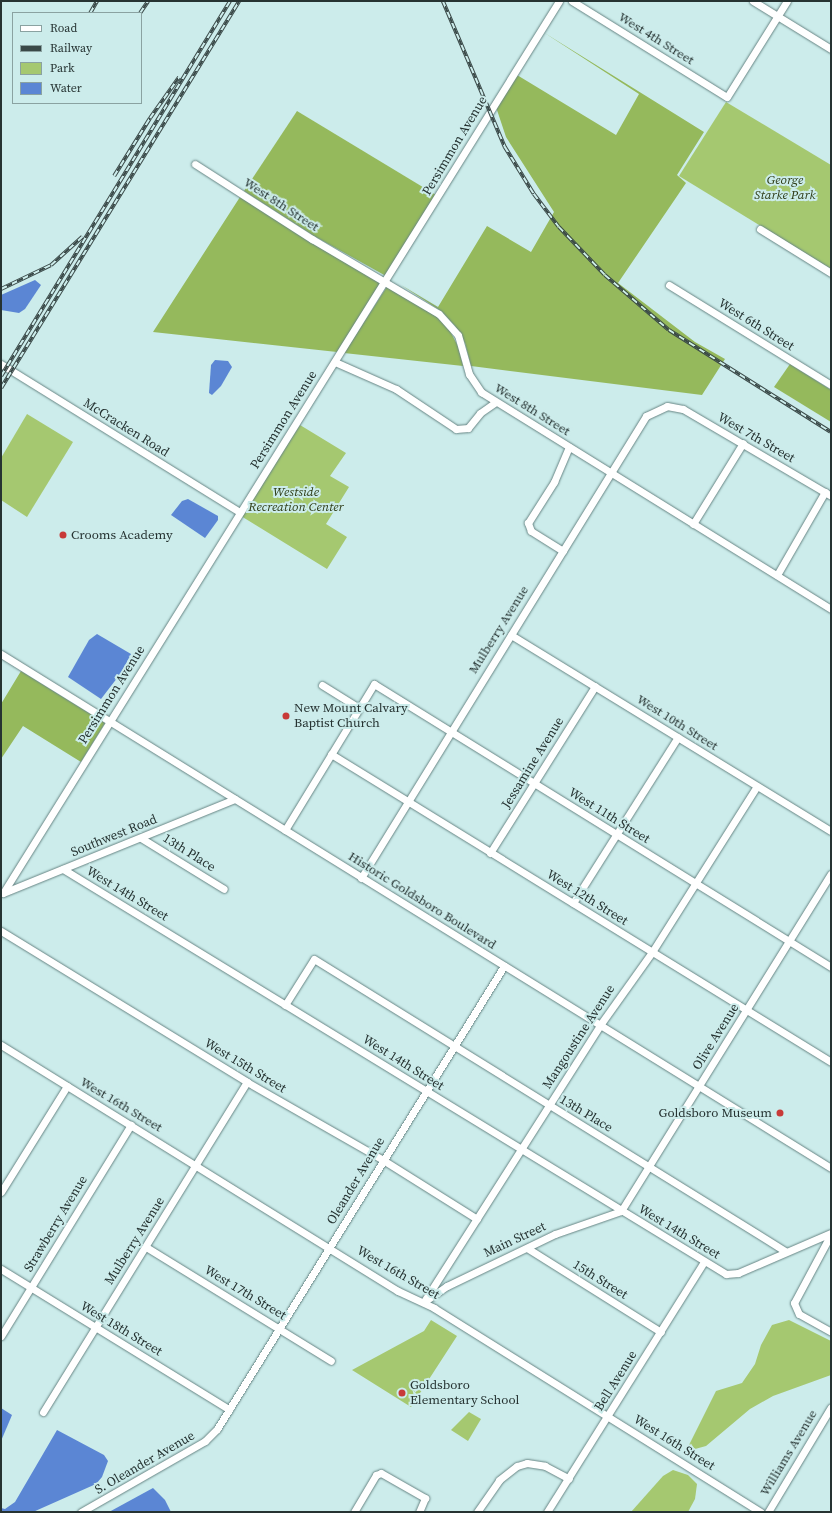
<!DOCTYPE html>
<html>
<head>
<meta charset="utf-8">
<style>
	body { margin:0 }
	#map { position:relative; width:832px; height:1513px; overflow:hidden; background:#cceceb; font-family:"Source Serif 4",serif }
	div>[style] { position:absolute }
	.green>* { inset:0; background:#a5c870 }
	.forest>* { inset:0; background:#95b95c }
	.water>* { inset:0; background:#5b86d4 }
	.roads { filter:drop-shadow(0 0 1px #678584) drop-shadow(0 0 1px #678584) }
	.minor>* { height:7px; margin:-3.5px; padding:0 3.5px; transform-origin:3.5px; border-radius:3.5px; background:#fff }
	.rail>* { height:3.5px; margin-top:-1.75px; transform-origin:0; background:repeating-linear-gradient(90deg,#cceceb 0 6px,#3a4948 0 12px); box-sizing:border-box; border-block:1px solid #3a4948 }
	.dots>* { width:11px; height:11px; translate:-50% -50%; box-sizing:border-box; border:2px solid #cceceb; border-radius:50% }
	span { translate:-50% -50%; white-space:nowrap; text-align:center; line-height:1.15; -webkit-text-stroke:4px #cceceb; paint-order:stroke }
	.street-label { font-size:13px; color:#263332 }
	.park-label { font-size:13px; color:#2d3b15; font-style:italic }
	.poi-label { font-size:13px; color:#263332 }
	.left { translate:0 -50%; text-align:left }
	.right { translate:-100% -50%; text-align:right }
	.frame { position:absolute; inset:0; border:2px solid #263332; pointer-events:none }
	.legend { position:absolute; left:12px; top:12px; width:130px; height:92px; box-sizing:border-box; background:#cceceb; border:1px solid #8aa2a1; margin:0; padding:5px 7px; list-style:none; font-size:12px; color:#263332 }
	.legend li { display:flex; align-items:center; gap:8px; height:20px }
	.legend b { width:20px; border:1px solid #8aa2a1 }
</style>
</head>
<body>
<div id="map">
	<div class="green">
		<div style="clip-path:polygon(726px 102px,831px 165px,831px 269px,679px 176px)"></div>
		<div style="clip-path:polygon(27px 414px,73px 442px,27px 517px,1px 500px,1px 458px)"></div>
		<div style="clip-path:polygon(300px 425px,346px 453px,330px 476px,349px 487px,326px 524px,347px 537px,327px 569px,241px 516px)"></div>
		<div style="clip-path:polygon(431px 1320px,457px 1336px,411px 1407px,352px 1370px,424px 1331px)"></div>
		<div style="clip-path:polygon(789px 1320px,831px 1341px,831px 1375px,773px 1396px,750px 1409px,706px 1446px,695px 1449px,689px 1445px,716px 1391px,742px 1383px,755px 1364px,761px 1345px,772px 1325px)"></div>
		<div style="clip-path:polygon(469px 1412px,481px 1419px,468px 1441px,451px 1430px)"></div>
		<div style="clip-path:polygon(673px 1470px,688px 1475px,697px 1484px,695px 1499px,688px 1512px,631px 1512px,663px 1476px)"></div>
	</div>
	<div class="forest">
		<div style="clip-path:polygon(543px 32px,704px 132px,677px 175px,686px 183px,618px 283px,695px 342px,725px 359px,702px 395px,471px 366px,465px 343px,455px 326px,441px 311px,401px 285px,438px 307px,487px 226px,531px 252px,554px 212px,506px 137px,496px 107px,517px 75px,616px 135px,639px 94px)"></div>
		<div style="clip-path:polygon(297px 111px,436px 195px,386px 276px,314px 236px,244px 191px)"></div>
		<div style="clip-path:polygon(240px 197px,310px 242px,382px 282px,337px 352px,153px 332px)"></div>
		<div style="clip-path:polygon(388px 285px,437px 317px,450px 331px,458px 346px,463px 366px,344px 353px)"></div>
		<div style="clip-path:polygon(790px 364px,831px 390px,831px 422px,774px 387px)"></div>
		<div style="clip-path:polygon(21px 671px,105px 723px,81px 762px,23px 726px,1px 759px,1px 704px)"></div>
	</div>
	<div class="water">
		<div style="clip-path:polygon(35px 280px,41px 285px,25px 309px,19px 313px,1px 310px,1px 295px)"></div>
		<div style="clip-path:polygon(215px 360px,228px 361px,232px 367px,221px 386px,212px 395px,209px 393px,211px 365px)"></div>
		<div style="clip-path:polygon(188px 499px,218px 516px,218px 520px,205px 538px,171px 515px,182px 501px)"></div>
		<div style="clip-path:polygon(97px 634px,131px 654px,121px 673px,101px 699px,68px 677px,89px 640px)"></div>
		<div style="clip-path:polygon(1px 1408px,12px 1415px,1px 1441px)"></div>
		<div style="clip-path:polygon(57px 1430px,104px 1455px,108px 1461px,102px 1477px,96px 1484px,33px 1512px,1px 1512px,1px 1508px,5px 1509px,15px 1502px)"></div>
		<div style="clip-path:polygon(153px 1488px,165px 1500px,171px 1512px,109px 1512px)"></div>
	</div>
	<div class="roads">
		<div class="minor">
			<div style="left:572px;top:1px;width:182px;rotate:31.8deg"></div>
			<div style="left:727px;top:97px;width:113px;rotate:-58deg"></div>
			<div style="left:753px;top:1px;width:92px;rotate:31.6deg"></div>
			<div style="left:195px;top:164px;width:139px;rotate:32.7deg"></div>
			<div style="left:312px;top:239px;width:147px;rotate:30.6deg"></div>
			<div style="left:439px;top:314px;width:28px;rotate:48deg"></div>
			<div style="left:458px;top:335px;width:41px;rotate:74.2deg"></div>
			<div style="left:469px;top:374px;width:22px;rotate:56deg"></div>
			<div style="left:481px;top:392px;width:412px;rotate:31.8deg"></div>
			<div style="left:760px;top:229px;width:84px;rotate:31.8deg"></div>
			<div style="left:669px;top:285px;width:190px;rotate:31.7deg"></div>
			<div style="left:335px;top:362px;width:67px;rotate:23.9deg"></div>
			<div style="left:396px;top:389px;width:72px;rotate:33.7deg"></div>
			<div style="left:456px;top:429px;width:12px;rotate:-5deg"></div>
			<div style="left:468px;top:428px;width:19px;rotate:-51deg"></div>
			<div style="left:480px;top:413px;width:19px;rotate:-35deg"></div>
			<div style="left:1px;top:364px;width:281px;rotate:31.8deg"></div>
			<div style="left:693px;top:524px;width:95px;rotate:-58.3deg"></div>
			<div style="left:563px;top:551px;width:38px;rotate:-148deg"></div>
			<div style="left:531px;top:531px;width:9px;rotate:-111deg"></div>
			<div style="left:528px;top:523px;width:49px;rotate:-57.6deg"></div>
			<div style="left:554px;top:482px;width:38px;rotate:-67deg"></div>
			<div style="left:777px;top:575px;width:96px;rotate:-60deg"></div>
			<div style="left:511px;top:635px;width:375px;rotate:31.5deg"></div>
			<div style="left:1px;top:654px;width:976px;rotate:31.77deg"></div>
			<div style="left:322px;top:685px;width:44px;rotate:31.9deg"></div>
			<div style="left:331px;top:754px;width:587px;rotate:31.63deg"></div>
			<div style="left:285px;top:830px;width:171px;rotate:-58.6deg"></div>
			<div style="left:374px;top:684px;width:538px;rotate:31.77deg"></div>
			<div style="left:141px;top:838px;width:97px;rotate:31.6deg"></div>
			<div style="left:490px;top:853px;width:197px;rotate:-57.8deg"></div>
			<div style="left:63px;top:869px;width:777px;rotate:31.42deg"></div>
			<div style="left:726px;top:1274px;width:12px;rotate:-5deg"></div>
			<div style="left:738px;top:1273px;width:101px;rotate:-23.3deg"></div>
			<div style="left:361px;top:878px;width:543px;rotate:-58.33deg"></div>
			<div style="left:646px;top:416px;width:23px;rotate:-25deg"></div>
			<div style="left:667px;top:406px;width:16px;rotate:11deg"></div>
			<div style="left:683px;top:409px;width:172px;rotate:30.4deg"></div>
			<div style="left:3px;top:893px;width:1051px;rotate:-58.06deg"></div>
			<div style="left:3px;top:893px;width:250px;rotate:-22.1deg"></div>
			<div style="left:573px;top:903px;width:196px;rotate:-57.7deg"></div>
			<div style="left:1px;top:931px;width:289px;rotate:31.5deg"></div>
			<div style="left:247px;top:1082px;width:157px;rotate:29.8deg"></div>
			<div style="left:383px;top:1160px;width:111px;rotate:32.1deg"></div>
			<div style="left:285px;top:1005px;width:54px;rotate:-57.8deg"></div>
			<div style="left:314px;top:959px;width:554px;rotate:31.8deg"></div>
			<div style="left:1px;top:1045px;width:467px;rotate:31.8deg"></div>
			<div style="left:398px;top:1291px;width:40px;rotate:25deg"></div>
			<div style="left:434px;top:1308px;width:385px;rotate:32deg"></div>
			<div style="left:1px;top:1192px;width:125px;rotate:-58.1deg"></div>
			<div style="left:831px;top:1234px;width:78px;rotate:118.2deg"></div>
			<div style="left:794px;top:1303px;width:12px;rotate:66deg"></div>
			<div style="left:799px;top:1314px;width:37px;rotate:29deg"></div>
			<div style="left:146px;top:1247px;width:217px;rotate:31.6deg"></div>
			<div style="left:527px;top:1248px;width:158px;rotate:32.1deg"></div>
			<div style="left:1px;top:1269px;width:268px;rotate:31.6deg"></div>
			<div style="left:425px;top:1300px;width:326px;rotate:-57.5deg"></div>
			<div style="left:600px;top:1025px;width:90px;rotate:-54.5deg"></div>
			<div style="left:652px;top:952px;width:196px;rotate:-57.7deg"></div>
			<div style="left:424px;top:1302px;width:28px;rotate:-35deg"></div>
			<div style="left:447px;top:1286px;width:120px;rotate:-25.7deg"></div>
			<div style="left:555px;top:1234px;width:70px;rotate:-19.2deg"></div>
			<div style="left:621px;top:1211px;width:397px;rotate:-58.1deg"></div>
			<div style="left:1px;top:1336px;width:248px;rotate:-58.4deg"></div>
			<div style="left:43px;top:1412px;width:388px;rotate:-58.3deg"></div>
			<div style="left:81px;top:1512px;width:143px;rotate:-29.8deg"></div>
			<div style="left:205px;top:1441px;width:17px;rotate:-45deg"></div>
			<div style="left:217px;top:1429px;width:545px;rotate:-58.21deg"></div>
			<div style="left:354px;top:1512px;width:43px;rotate:-59.3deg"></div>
			<div style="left:376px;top:1475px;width:5px;rotate:-22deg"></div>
			<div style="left:381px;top:1473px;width:51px;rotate:29.6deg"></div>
			<div style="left:425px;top:1498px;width:15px;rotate:113deg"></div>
			<div style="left:477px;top:1512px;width:39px;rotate:-55deg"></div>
			<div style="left:499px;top:1480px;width:23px;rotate:-38deg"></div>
			<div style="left:517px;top:1466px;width:10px;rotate:-17deg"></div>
			<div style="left:527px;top:1463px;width:18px;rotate:9deg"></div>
			<div style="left:545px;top:1466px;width:27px;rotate:28deg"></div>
			<div style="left:547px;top:1512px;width:295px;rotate:-57.9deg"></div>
			<div style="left:768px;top:1512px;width:122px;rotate:-59deg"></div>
		</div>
	</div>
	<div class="rail">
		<div style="left:443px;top:1px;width:159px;rotate:67deg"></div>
		<div style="left:505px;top:147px;width:55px;rotate:58.3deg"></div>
		<div style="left:534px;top:194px;width:41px;rotate:52.9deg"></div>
		<div style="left:559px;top:227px;width:66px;rotate:46.2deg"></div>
		<div style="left:605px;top:275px;width:84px;rotate:40.7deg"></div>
		<div style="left:669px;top:330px;width:191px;rotate:32.2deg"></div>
		<div style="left:90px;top:13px;width:14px;rotate:-60deg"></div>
		<div style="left:140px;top:13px;width:14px;rotate:-56deg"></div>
		<div style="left:114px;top:176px;width:68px;rotate:-58.2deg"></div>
		<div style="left:150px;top:118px;width:50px;rotate:-54.7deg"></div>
		<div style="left:1px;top:289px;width:55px;rotate:-25.6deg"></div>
		<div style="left:51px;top:265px;width:42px;rotate:-42.1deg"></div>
		<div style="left:1px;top:376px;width:439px;rotate:-58.6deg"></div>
		<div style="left:1px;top:388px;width:454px;rotate:-58.4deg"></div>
	</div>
	<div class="dots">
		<div style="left:63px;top:535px;background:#c83a38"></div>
		<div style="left:286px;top:716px;background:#c83a38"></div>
		<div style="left:780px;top:1113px;background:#c83a38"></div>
		<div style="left:402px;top:1393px;background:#c83a38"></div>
	</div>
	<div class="street-label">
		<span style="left:656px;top:39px;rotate:32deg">West 4th Street</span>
		<span style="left:455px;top:146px;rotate:-59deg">Persimmon Avenue</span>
		<span style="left:281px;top:205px;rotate:33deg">West 8th Street</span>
		<span style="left:756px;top:325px;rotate:32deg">West 6th Street</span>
		<span style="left:532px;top:410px;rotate:32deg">West 8th Street</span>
		<span style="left:284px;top:420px;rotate:-58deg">Persimmon Avenue</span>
		<span style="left:126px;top:428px;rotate:32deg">McCracken Road</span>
		<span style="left:756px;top:438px;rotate:30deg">West 7th Street</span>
		<span style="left:499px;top:630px;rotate:-58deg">Mulberry Avenue</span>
		<span style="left:112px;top:695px;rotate:-58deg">Persimmon Avenue</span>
		<span style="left:677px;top:723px;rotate:32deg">West 10th Street</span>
		<span style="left:533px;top:763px;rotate:-58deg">Jessamine Avenue</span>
		<span style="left:609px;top:816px;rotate:32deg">West 11th Street</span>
		<span style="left:114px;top:836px;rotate:-22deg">Southwest Road</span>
		<span style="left:189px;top:853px;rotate:32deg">13th Place</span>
		<span style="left:127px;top:894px;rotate:31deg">West 14th Street</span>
		<span style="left:587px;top:898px;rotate:32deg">West 12th Street</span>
		<span style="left:422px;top:901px;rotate:32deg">Historic Goldsboro Boulevard</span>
		<span style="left:579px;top:1037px;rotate:-57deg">Mangoustine Avenue</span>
		<span style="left:716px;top:1037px;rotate:-58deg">Olive Avenue</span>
		<span style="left:403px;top:1063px;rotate:32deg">West 14th Street</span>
		<span style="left:245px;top:1066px;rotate:31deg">West 15th Street</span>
		<span style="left:121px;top:1105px;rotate:31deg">West 16th Street</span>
		<span style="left:586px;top:1114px;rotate:31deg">13th Place</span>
		<span style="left:356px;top:1181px;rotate:-59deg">Oleander Avenue</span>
		<span style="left:56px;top:1224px;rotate:-59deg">Strawberry Avenue</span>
		<span style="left:679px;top:1232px;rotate:31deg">West 14th Street</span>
		<span style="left:515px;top:1240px;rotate:-25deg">Main Street</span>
		<span style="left:135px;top:1241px;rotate:-58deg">Mulberry Avenue</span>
		<span style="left:398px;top:1273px;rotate:30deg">West 16th Street</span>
		<span style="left:600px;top:1280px;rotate:32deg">15th Street</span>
		<span style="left:245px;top:1293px;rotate:31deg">West 17th Street</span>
		<span style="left:121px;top:1329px;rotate:31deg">West 18th Street</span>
		<span style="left:616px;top:1381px;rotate:-58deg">Bell Avenue</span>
		<span style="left:674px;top:1443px;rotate:32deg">West 16th Street</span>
		<span style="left:789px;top:1453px;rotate:-59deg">Williams Avenue</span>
		<span style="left:145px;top:1463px;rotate:-30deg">S. Oleander Avenue</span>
	</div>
	<div class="park-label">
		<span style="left:785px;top:188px">George<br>Starke Park</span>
		<span style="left:296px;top:500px">Westside<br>Recreation Center</span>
	</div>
	<div class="poi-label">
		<span class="left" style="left:71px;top:535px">Crooms Academy</span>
		<span class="left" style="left:294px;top:716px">New Mount Calvary<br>Baptist Church</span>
		<span class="right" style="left:772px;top:1113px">Goldsboro Museum</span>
		<span class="left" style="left:410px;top:1393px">Goldsboro<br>Elementary School</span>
	</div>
	<div class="frame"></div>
	<ul class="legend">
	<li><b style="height:5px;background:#fff"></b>Road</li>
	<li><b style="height:5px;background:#3a4948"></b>Railway</li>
	<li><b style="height:11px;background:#a5c870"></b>Park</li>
	<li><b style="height:11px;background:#5b86d4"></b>Water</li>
	</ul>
</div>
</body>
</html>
